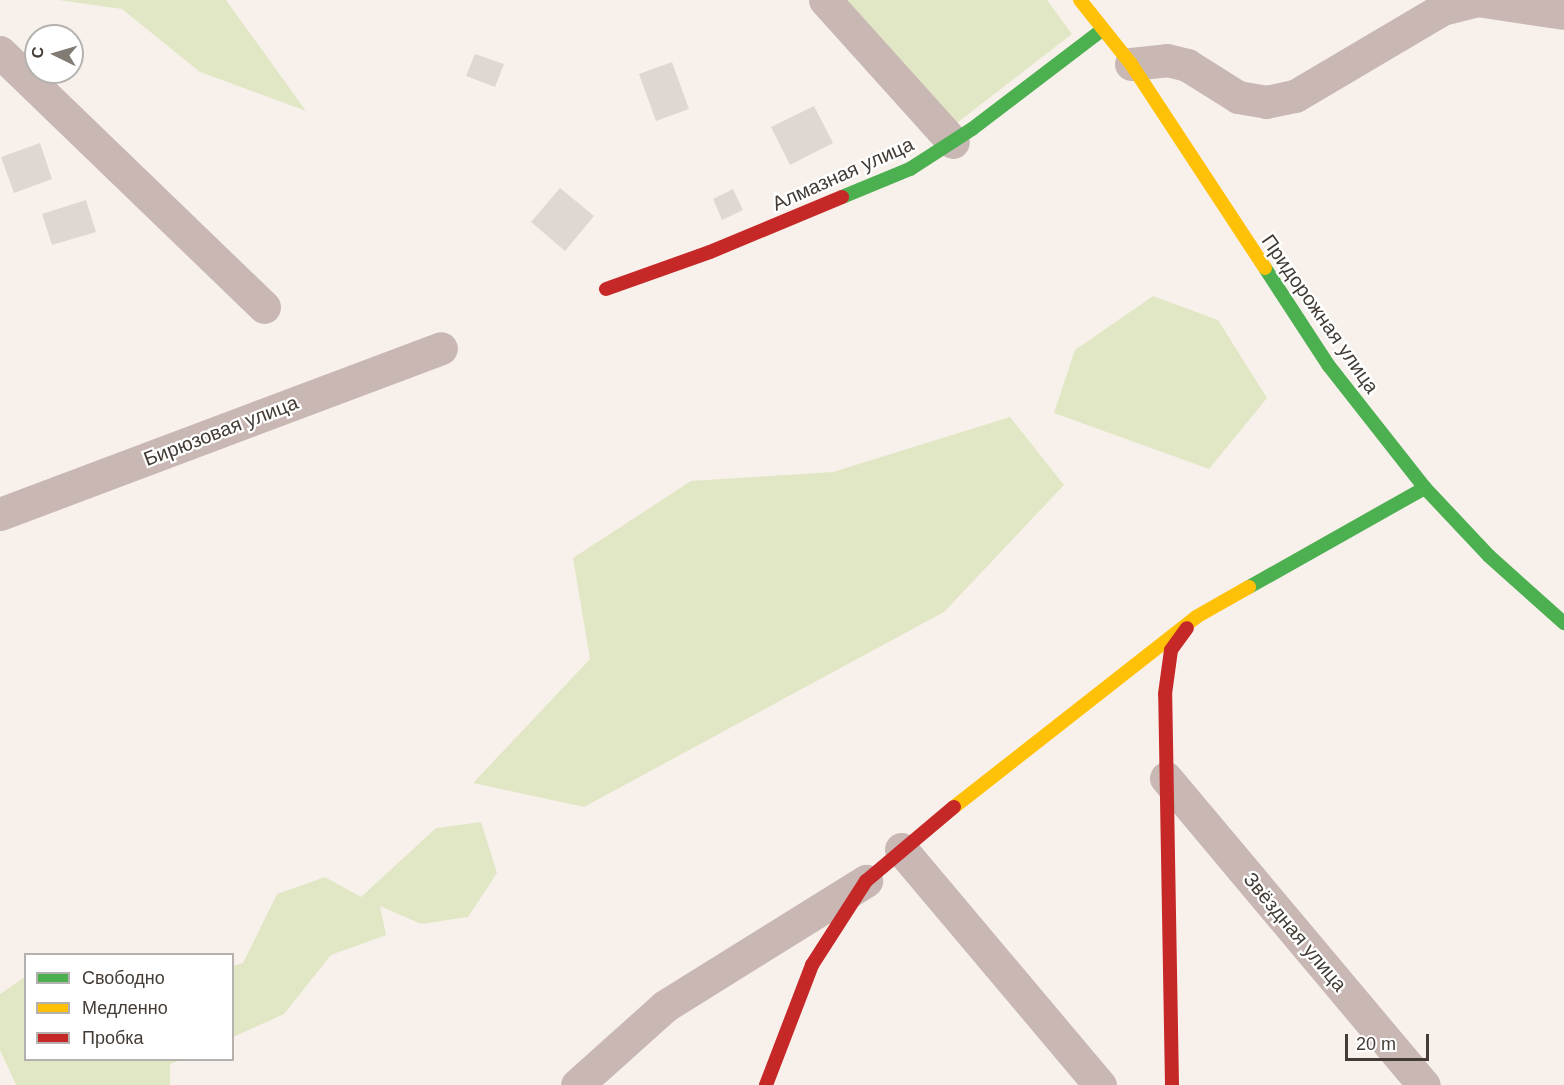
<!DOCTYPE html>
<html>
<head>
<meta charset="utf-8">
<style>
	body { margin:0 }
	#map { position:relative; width:1564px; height:1085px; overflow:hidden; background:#f8f1eb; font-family:Helvetica,sans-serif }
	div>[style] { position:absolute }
	.green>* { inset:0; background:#e1e7c5 }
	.building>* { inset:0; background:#dfd8d2 }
	.street>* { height:33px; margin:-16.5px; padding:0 16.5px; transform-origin:16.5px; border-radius:16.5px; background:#c9b7b4 }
	.fast>* { height:14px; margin:-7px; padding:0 7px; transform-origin:7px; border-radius:7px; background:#4caf50 }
	.slow>* { height:14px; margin:-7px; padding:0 7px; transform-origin:7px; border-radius:7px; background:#ffc107 }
	.jam>* { height:14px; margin:-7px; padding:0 7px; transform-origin:7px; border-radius:7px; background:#c62828 }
	span { translate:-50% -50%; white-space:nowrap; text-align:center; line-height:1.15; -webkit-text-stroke:4.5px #fff; paint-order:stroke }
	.street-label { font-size:20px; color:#433b34 }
	.legend { position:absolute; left:24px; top:953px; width:210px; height:108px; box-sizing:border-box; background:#fff; border:2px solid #b4b1ae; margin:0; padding:8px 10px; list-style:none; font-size:18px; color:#433b34 }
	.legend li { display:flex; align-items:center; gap:12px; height:30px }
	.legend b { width:30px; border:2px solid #b4b1ae }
	.north { position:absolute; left:24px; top:24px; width:60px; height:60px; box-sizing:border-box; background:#fff; border:2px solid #b4b1ae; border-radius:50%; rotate:275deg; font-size:16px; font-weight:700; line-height:24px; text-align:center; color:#433b34 }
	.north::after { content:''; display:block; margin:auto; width:21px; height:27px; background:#827b74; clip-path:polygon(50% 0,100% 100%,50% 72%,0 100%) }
	.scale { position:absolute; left:1345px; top:1034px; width:84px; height:27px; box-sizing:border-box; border:3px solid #433b34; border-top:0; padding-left:8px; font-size:18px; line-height:21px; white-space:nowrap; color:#433b34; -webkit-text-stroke:4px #fff; paint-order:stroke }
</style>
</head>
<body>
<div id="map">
	<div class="green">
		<div style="clip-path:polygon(58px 0,226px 0,306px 111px,200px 72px,122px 9px)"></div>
		<div style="clip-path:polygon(836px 0,1047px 0,1072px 34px,958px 122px,940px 115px)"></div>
		<div style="clip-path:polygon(1153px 296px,1218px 320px,1267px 398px,1209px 469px,1054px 413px,1075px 350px)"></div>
		<div style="clip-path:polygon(1010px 417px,1064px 485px,944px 612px,584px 807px,473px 783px,590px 659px,573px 558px,691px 481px,833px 472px)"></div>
		<div style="clip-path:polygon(481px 822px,497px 873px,468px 917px,421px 924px,380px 906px,386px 935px,331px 955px,284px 1014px,233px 1037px,233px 966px,243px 963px,277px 894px,325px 877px,361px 897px,436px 828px)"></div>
		<div style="clip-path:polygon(25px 977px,26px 1060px,180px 1060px,170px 1064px,170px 1085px,16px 1085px,0 1050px,0 994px)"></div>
	</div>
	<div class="building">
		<div style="clip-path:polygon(475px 54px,504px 64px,495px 87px,466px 76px)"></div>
		<div style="clip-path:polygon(672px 62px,689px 109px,656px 121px,639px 74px)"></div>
		<div style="clip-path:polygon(814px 106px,833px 143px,790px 165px,771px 127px)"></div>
		<div style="clip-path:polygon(40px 143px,52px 179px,14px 193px,1px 157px)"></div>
		<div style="clip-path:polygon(560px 188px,594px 216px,565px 251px,531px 222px)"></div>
		<div style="clip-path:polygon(733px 189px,743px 210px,722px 220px,713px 199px)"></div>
		<div style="clip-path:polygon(86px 200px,96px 232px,52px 245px,42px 214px)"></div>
	</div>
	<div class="street">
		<div style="left:825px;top:0;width:191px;rotate:48deg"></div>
		<div style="left:0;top:52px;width:367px;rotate:44deg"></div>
		<div style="left:1131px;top:64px;width:36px;rotate:-6deg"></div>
		<div style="left:1167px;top:60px;width:21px;rotate:14deg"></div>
		<div style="left:1187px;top:65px;width:60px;rotate:32.1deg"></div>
		<div style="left:1238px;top:97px;width:28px;rotate:10deg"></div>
		<div style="left:1266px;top:102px;width:30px;rotate:-12deg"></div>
		<div style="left:1295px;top:96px;width:171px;rotate:-30.6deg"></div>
		<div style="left:1442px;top:9px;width:36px;rotate:-14deg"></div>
		<div style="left:1477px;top:0;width:88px;rotate:8.5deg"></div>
		<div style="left:0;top:514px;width:471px;rotate:-20.6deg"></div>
		<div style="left:1166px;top:778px;width:401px;rotate:50deg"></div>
		<div style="left:901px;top:849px;width:309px;rotate:49.9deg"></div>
		<div style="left:577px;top:1085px;width:118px;rotate:-41.9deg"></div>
		<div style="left:665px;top:1006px;width:237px;rotate:-31.9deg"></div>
	</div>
	<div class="fast">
		<div style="left:842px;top:197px;width:74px;rotate:-22.4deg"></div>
		<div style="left:910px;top:169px;width:74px;rotate:-32.8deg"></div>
		<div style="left:972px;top:129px;width:163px;rotate:-37.3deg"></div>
		<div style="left:1265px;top:268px;width:117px;rotate:56.9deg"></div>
		<div style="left:1329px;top:366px;width:155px;rotate:51.8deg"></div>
		<div style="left:1425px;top:488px;width:93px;rotate:46.7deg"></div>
		<div style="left:1489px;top:556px;width:101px;rotate:41.8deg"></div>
		<div style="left:1249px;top:587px;width:202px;rotate:-29.4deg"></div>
	</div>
	<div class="slow">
		<div style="left:1080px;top:0;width:82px;rotate:51.4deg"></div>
		<div style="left:1131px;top:64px;width:244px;rotate:56.7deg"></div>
		<div style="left:954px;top:807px;width:308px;rotate:-38.1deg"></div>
		<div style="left:1196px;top:617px;width:61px;rotate:-29.5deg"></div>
	</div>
	<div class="jam">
		<div style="left:606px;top:289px;width:110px;rotate:-19.6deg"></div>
		<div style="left:710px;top:252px;width:143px;rotate:-22.6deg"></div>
		<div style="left:766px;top:1085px;width:129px;rotate:-69deg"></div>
		<div style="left:812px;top:965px;width:100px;rotate:-57.3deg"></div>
		<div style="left:866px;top:881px;width:115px;rotate:-40.1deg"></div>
		<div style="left:1172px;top:1085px;width:391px;rotate:-91deg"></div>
		<div style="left:1165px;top:694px;width:44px;rotate:-82.2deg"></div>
		<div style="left:1171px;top:650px;width:27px;rotate:-54deg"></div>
	</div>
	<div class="street-label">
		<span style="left:843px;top:174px;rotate:-24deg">Алмазная улица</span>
		<span style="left:1320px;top:314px;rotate:55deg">Придорожная улица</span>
		<span style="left:221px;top:431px;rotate:-21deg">Бирюзовая улица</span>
		<span style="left:1295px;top:932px;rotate:50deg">Звёздная улица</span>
	</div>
	<ul class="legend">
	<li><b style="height:8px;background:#4caf50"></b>Свободно</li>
	<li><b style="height:8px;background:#ffc107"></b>Медленно</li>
	<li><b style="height:8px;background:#c62828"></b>Пробка</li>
	</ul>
	<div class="north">С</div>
	<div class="scale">20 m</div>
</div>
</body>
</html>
